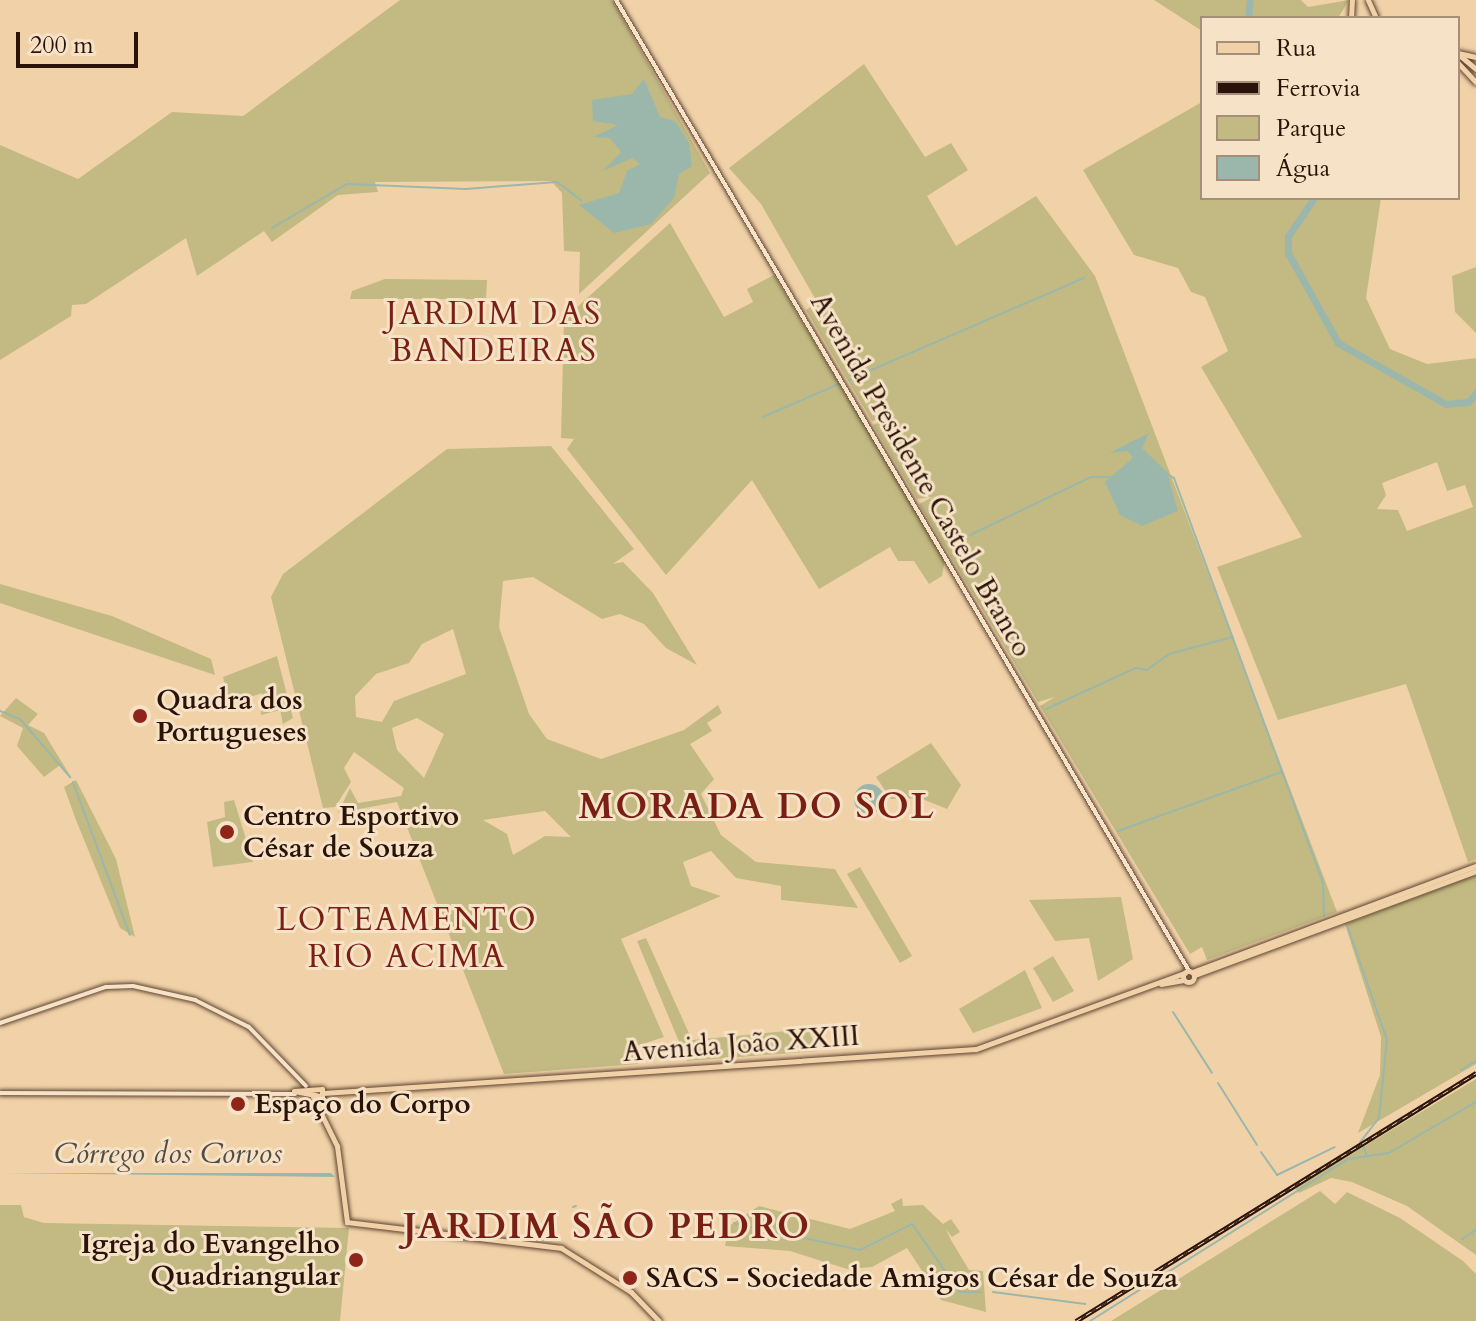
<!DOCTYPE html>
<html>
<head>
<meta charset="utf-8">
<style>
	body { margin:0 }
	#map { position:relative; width:1476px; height:1321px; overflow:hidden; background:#f1d2a8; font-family:Cardo,serif }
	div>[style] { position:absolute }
	.green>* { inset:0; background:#c2ba82 }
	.water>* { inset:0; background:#9bb7ab }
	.round { border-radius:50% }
	.stream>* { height:2px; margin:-1px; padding:0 1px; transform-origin:1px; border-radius:1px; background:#9bb7ab }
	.river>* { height:7px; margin:-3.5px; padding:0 3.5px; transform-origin:3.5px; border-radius:3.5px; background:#9bb7ab }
	.roads { filter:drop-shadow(0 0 2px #5d4331) drop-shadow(0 0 2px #5d4331) }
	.minor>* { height:4px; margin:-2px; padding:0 2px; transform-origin:2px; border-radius:2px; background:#f6e2c6 }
	.major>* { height:5px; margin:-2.5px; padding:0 2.5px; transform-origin:2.5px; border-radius:2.5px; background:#f1d2a8 }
	.major>.ring { margin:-2.5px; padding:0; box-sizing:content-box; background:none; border:5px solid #f1d2a8; border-radius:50% }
	.rail>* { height:5px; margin-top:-2.5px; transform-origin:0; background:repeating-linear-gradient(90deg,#f6e2c6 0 6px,#2c1309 0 12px); box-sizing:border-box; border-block:2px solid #2c1309 }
	.dots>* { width:22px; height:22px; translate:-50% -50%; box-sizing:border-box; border:4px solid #f6e2c6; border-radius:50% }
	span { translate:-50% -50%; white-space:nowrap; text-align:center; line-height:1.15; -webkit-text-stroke:6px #f6e2c6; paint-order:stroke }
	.street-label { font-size:28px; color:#2c1309 }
	.poi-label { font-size:28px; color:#2c1309; font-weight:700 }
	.left { translate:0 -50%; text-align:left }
	.right { translate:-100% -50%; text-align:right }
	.water-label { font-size:30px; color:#534c42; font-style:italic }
	.quarter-label { font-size:32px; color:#7a1f14; letter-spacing:2px }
	.district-label { font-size:36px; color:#7a1f14; font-weight:700; letter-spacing:2px }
	.legend { position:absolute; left:1200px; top:16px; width:260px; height:184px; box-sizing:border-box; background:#f6e2c6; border:2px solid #a58f7a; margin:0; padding:10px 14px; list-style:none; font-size:24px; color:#2c1309 }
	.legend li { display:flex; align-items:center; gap:16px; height:40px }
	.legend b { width:40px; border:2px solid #a58f7a }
	.scale { position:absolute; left:16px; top:32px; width:122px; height:36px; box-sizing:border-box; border:4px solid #2c1309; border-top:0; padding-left:10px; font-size:24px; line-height:28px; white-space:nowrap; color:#2c1309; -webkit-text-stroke:6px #f6e2c6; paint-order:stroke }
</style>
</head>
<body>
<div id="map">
	<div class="green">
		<div style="clip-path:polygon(400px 0,612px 0,710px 173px,579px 294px,580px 252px,564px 251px,562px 193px,551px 181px,375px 182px,378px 192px,338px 195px,272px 242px,264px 231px,197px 276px,186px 238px,86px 304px,72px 305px,71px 316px,0 360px,0 145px,78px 179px,172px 112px,243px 116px)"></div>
		<div style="clip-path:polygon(1154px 0,1301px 0,1308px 7px,1349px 0,1338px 18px,1202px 18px,1202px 31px)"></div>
		<div style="clip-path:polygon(864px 64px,925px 157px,951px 143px,968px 170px,927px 196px,956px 246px,1036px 196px,1095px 276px,1337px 912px,1207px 960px,1202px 947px,1190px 954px,1040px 706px,1055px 697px,1038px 702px,919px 504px,933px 497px,917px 499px,873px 425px,886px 418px,872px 421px,806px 310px,817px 302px,761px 204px,729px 168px)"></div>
		<div style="clip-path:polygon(evenodd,1202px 102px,1202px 198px,1381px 198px,1366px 298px,1390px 349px,1427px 364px,1476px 358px,1476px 859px,1468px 862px,1406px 684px,1278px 720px,1217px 567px,1302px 537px,1201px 367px,1228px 351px,1205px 297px,1191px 292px,1178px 268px,1134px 255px,1083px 170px,1202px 102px,1437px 462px,1447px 491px,1465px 485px,1473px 507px,1407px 531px,1398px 510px,1377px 509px,1386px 495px,1382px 483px,1437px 462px)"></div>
		<div style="clip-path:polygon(670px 223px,724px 317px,753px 302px,747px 289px,774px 275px,945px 559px,942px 576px,929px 584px,914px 561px,898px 561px,890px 547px,819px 589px,752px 480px,666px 575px,567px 449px,574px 439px,561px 438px,564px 319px)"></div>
		<div style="clip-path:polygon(1476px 267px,1476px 333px,1455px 312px,1452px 276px)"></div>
		<div style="clip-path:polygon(385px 279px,487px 280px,486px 299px,350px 299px,352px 291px)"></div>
		<div style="clip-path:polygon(evenodd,551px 446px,634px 549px,613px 564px,623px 562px,653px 593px,697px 665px,666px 648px,644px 624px,620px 614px,602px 619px,533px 577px,503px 581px,499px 627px,529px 714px,547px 739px,601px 759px,684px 730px,718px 705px,722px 713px,707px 723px,712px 731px,690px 744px,714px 779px,701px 794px,721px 835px,756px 862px,835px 869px,858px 908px,781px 900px,781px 886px,736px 878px,711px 851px,683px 862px,691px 886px,721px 896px,621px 939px,664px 1037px,631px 1048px,638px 1064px,504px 1074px,397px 802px,338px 813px,350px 788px,358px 803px,401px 796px,404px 788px,354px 752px,344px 768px,351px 782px,335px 807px,323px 808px,271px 597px,283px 574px,447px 449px,551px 446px,453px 629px,466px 674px,394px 701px,382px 722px,356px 717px,355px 696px,376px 674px,409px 663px,422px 644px,453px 629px,551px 446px,417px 718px,444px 734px,424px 778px,397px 750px,392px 728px,417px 718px,551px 446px,545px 811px,571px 837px,545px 836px,513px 855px,507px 834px,483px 820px,545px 811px)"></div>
		<div style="clip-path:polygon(0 584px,112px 616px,211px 659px,215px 675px,0 603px)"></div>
		<div style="clip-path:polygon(277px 656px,293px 718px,283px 724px,280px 710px,261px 715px,262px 693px,230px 704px,223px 677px)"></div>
		<div style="clip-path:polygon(16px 698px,38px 714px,28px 725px,44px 733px,71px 777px,60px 765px,44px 777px,17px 746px,23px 728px,0 716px)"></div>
		<div style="clip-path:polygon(931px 743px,961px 785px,947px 809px,920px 798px,891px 799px,876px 777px)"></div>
		<div style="clip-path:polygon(76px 780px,116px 859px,135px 937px,120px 928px,76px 820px,64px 787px)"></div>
		<div style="clip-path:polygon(234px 800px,253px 862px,213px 867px,207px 822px,225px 817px,224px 802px)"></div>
		<div style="clip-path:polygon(860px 867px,912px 956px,900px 963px,847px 874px)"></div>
		<div style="clip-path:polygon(1476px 875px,1476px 1064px,1358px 1133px,1380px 1075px,1381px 1037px,1345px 924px)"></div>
		<div style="clip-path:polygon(1121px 897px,1133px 959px,1098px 981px,1089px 938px,1055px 941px,1029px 900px)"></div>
		<div style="clip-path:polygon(646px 938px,692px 1040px,808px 1029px,818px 1051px,687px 1061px,637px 941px)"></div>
		<div style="clip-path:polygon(1053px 956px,1074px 991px,1053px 1002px,1033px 968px)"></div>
		<div style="clip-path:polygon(1025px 970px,1042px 1008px,973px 1033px,959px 1009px)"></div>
		<div style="clip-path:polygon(1476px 1079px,1476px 1255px,1407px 1206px,1352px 1182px,1331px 1178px,1299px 1193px,1295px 1188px)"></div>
		<div style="clip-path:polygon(1320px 1191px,1335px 1204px,1347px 1192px,1400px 1218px,1463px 1261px,1476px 1274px,1476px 1321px,1111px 1321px)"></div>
		<div style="clip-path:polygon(902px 1198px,903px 1206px,923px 1205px,943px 1224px,951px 1219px,960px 1232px,952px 1237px,946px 1229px,951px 1240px,969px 1270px,983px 1271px,986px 1312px,941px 1300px,907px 1248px,872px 1267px,847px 1269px,790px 1251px,725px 1246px,729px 1226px,759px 1206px,850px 1229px,895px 1211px,891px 1204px)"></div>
		<div style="clip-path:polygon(0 1205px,21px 1205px,24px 1217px,44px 1223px,349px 1228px,340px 1321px,0 1321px)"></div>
	</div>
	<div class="water">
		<div style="clip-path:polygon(644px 79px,660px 117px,675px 121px,689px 143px,692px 166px,679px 174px,674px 198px,651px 224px,614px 233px,579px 205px,619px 193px,627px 171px,640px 164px,632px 158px,603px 171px,621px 152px,610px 138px,593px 137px,618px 125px,593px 121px,592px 100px,632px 94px)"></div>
		<div style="clip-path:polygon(1149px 433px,1142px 448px,1167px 472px,1178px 511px,1142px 526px,1120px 515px,1105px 482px,1133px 458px,1128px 451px,1109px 453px)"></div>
		<div class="round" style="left:854px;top:784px;width:30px;height:30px"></div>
		<div style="clip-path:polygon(0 1173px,331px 1173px,335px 1177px)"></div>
	</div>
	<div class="stream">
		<div style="left:272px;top:228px;width:87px;rotate:-30.4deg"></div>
		<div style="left:347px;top:184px;width:119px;rotate:2.4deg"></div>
		<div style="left:466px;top:189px;width:91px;rotate:-4.4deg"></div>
		<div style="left:557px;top:182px;width:31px;rotate:37deg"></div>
		<div style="left:869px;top:371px;width:234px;rotate:-23.4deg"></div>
		<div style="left:849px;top:380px;width:17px;rotate:-25deg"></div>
		<div style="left:763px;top:417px;width:83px;rotate:-23.5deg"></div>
		<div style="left:1165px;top:473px;width:10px;rotate:29deg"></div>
		<div style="left:1174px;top:478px;width:432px;rotate:69.8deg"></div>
		<div style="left:1323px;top:884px;width:32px;rotate:88deg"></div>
		<div style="left:970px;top:535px;width:134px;rotate:-25.6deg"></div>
		<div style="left:1091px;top:477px;width:20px"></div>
		<div style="left:1046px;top:709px;width:99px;rotate:-24.5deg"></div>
		<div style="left:1136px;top:668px;width:11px;rotate:10deg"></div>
		<div style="left:1147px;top:670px;width:27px;rotate:-36deg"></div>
		<div style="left:1169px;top:654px;width:66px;rotate:-14.9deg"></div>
		<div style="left:0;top:711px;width:22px;rotate:22deg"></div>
		<div style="left:20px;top:719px;width:77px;rotate:49.2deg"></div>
		<div style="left:73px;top:782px;width:163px;rotate:69.6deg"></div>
		<div style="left:1118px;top:831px;width:174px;rotate:-19.8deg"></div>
		<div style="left:1348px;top:928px;width:119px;rotate:70.8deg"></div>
		<div style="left:1387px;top:1040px;width:78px;rotate:95.9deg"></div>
		<div style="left:1379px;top:1118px;width:31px;rotate:128deg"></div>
		<div style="left:1173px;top:1012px;width:72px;rotate:57.4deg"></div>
		<div style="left:1461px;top:1070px;width:17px;rotate:-31deg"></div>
		<div style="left:1218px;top:1083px;width:73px;rotate:57.8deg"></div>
		<div style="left:1363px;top:1146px;width:11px;rotate:68deg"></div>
		<div style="left:1261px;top:1152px;width:28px;rotate:55deg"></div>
		<div style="left:1277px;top:1175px;width:64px;rotate:-25.8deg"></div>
		<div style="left:573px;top:1207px;width:3px;rotate:-18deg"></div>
		<div style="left:734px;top:1223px;width:129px;rotate:12.1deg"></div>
		<div style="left:860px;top:1250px;width:58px;rotate:-26.6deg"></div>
		<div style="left:912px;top:1224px;width:83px;rotate:54.8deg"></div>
		<div style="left:960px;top:1292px;width:21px"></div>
		<div style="left:1462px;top:1239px;width:17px;rotate:-33deg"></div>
		<div style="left:993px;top:1292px;width:93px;rotate:7.4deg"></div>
		<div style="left:1090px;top:1321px;width:305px;rotate:-32.1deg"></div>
		<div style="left:1348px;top:1159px;width:41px;rotate:-8.3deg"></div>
		<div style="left:1389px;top:1153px;width:101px;rotate:-30.4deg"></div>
	</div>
	<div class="river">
		<div style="left:1248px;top:18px;width:18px;rotate:-84deg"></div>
		<div style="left:1314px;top:198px;width:46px;rotate:124.4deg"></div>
		<div style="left:1288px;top:236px;width:17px;rotate:90deg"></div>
		<div style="left:1288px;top:253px;width:103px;rotate:60.9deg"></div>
		<div style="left:1338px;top:343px;width:124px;rotate:29.5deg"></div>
		<div style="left:1446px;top:404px;width:22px;rotate:-5deg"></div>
		<div style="left:1468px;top:402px;width:12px;rotate:-48deg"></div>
	</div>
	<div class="roads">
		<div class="minor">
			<div style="left:616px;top:0;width:1127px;rotate:59.45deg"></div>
			<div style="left:0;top:1023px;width:112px;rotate:-18.8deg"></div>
			<div style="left:106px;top:987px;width:27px;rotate:-2deg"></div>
			<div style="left:133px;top:986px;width:64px;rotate:12.7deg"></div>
			<div style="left:195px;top:1000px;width:60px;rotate:26.6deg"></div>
			<div style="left:249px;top:1027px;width:82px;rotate:46deg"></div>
			<div style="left:0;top:1093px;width:295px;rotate:0.2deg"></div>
		</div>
		<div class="major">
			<div style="left:1368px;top:0;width:20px;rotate:66deg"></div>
			<div style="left:1351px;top:18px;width:18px;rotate:-87deg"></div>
			<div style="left:1458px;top:53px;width:18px;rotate:13deg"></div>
			<div style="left:1458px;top:54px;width:23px;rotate:40deg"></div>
			<div style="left:1458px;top:63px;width:26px;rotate:47deg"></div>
			<div class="ring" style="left:1183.5px;top:971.5px;width:6px;height:6px"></div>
			<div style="left:1192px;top:972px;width:303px;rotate:-20.5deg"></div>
			<div style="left:1195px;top:975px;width:300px;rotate:-20.3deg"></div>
			<div style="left:1161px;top:984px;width:23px;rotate:-10deg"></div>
			<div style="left:323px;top:1093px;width:654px;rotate:-3.85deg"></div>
			<div style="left:976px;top:1049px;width:222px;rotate:-20deg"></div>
			<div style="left:320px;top:1096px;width:26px;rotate:-169deg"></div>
			<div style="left:294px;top:1091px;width:28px;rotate:-4deg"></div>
			<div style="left:322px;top:1089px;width:18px;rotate:90deg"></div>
			<div style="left:313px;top:1097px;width:55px;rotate:63.9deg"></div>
			<div style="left:337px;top:1146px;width:77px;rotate:82.5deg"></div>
			<div style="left:347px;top:1222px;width:216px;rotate:6.9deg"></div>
			<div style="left:561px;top:1248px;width:83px;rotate:32.2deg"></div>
			<div style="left:631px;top:1292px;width:40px;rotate:46deg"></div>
		</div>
	</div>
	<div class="rail">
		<div style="left:1076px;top:1321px;width:471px;rotate:-31.8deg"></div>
	</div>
	<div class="dots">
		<div style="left:140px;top:716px;background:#8f2418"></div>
		<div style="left:227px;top:832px;background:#8f2418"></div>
		<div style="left:238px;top:1104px;background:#8f2418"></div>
		<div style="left:356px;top:1260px;background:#8f2418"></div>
		<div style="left:630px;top:1278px;background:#8f2418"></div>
	</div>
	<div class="street-label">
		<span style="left:921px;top:475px;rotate:60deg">Avenida Presidente Castelo Branco</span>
		<span style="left:741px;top:1044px;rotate:-4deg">Avenida João XXIII</span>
	</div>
	<div class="poi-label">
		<span class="left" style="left:156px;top:716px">Quadra dos<br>Portugueses</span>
		<span class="left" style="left:243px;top:832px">Centro Esportivo<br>César de Souza</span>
		<span class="left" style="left:254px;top:1104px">Espaço do Corpo</span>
		<span class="right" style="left:340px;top:1260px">Igreja do Evangelho<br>Quadriangular</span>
		<span class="left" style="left:646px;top:1278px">SACS - Sociedade Amigos César de Souza</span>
	</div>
	<div class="water-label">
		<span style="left:168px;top:1154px">Córrego dos Corvos</span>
	</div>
	<div class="quarter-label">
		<span style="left:494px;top:333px">JARDIM DAS<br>BANDEIRAS</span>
		<span style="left:407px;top:939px">LOTEAMENTO<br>RIO ACIMA</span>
	</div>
	<div class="district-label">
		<span style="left:757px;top:807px">MORADA DO SOL</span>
		<span style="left:607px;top:1227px">JARDIM SÃO PEDRO</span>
	</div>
	<ul class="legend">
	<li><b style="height:10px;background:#f1d2a8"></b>Rua</li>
	<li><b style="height:10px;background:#2c1309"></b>Ferrovia</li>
	<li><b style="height:22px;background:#c2ba82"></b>Parque</li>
	<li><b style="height:22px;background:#9bb7ab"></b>Água</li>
	</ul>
	<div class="scale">200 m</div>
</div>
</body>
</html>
